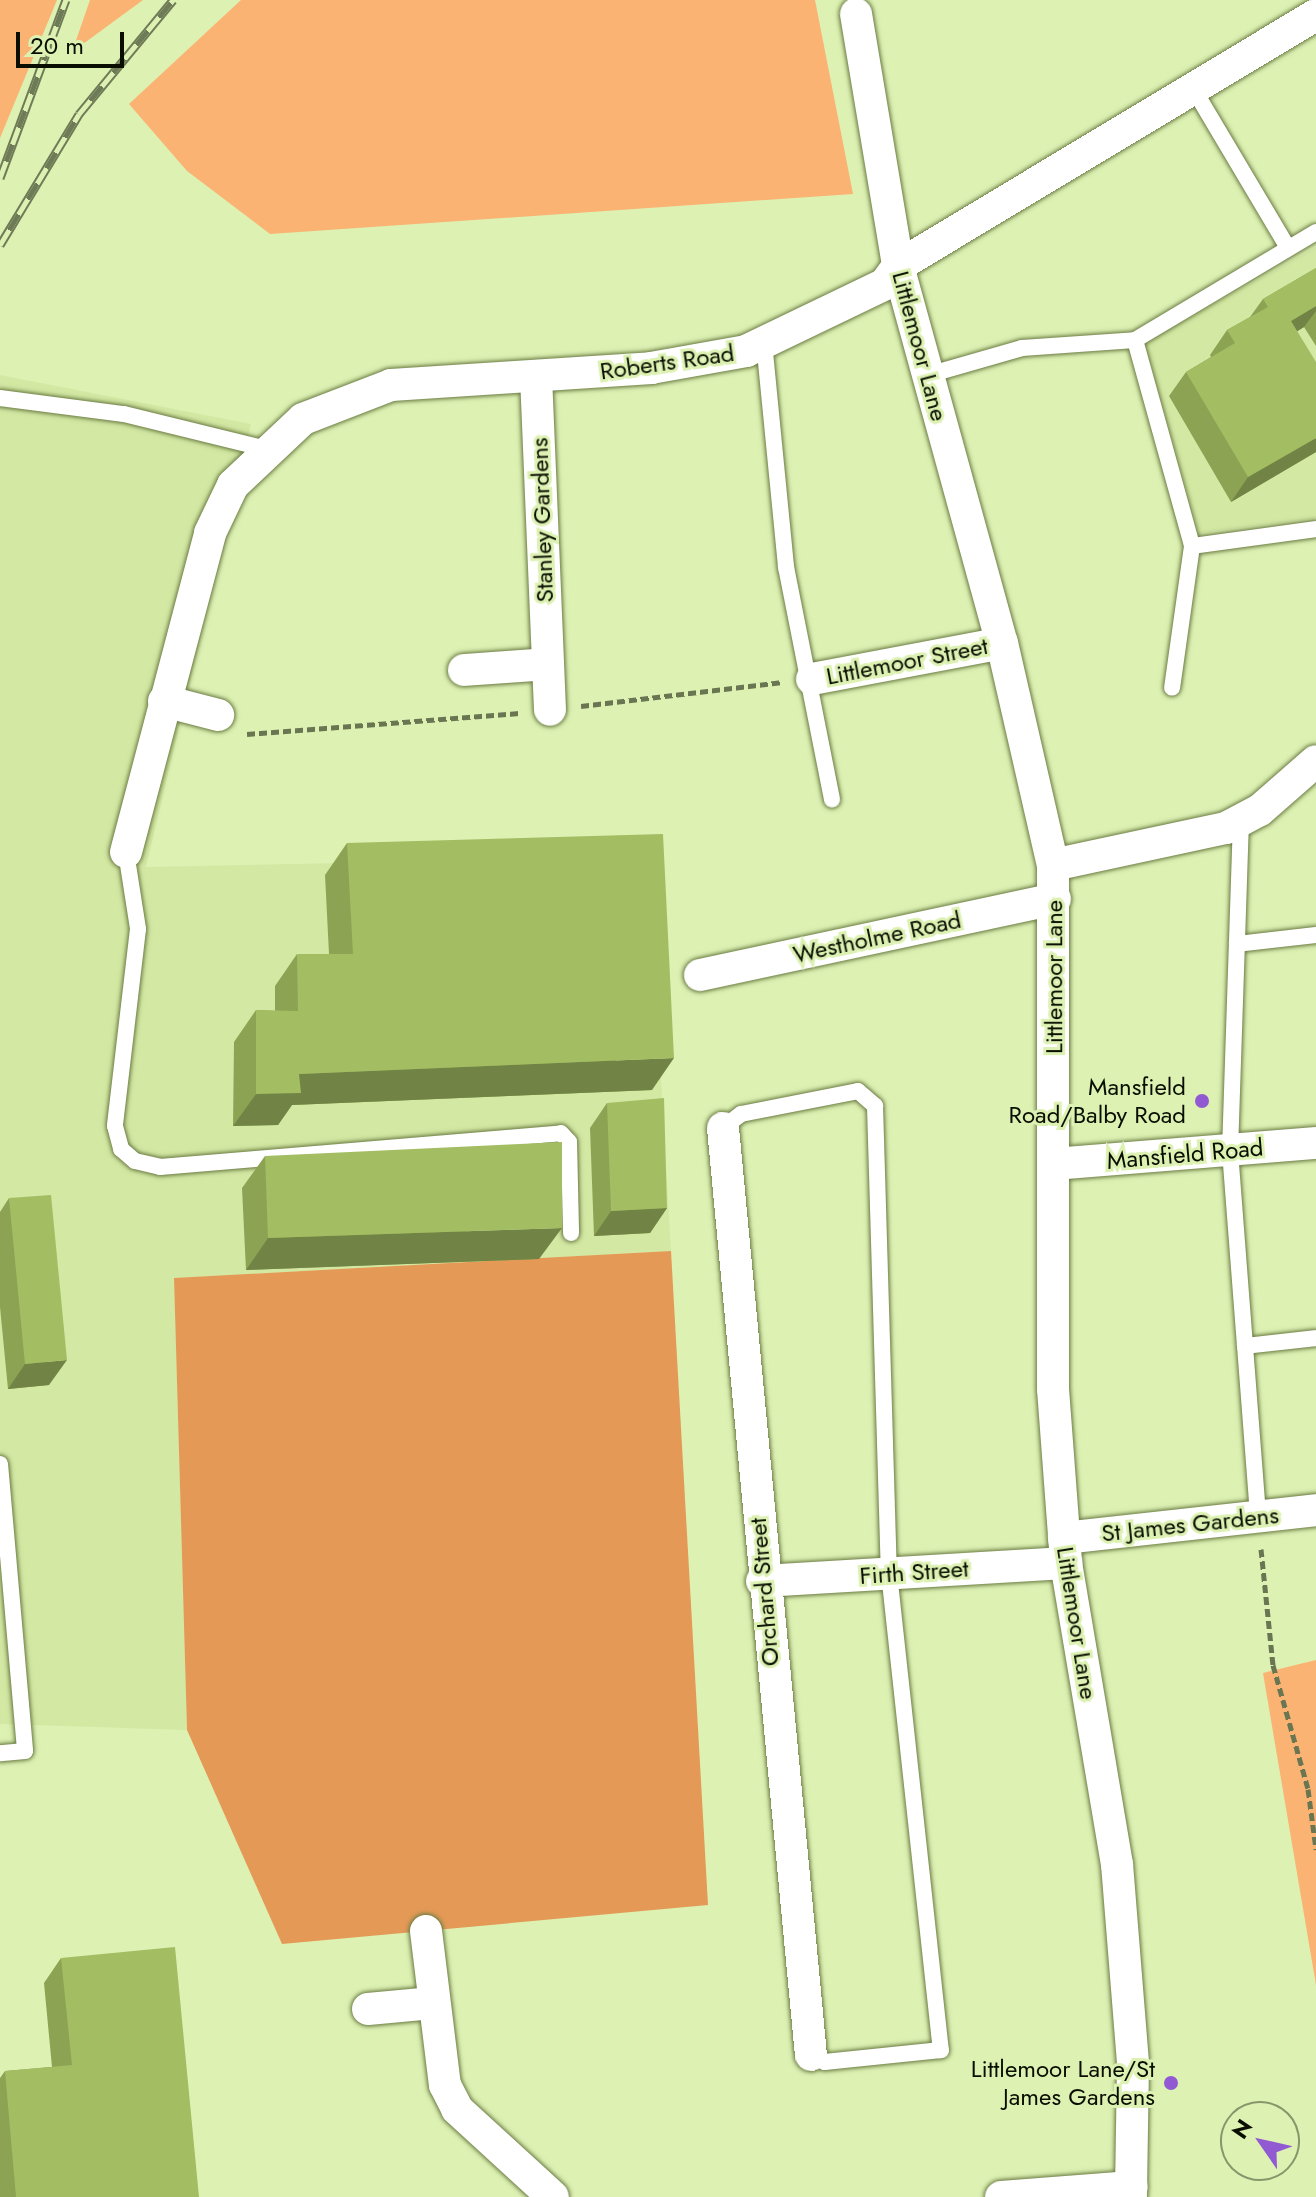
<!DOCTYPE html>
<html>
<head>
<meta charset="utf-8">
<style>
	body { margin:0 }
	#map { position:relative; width:1316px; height:2197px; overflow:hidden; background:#ddf1b3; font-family:Jost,sans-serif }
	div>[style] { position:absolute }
	.built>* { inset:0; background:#d3e8a3 }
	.green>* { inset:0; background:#fab373 }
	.forest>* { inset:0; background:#e49a56 }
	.path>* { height:5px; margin-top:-2.5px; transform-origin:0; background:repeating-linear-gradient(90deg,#6a7652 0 8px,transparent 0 12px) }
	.roads { filter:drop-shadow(0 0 2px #6b7c43) drop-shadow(0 0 2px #6b7c43) }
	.service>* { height:16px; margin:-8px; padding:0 8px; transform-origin:8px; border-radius:8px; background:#fff }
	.minor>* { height:32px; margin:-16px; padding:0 16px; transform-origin:16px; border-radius:16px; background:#fff }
	.rail>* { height:9px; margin-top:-4.5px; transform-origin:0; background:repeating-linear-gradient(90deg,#ddf1b3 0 18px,#6f7b56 0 36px); box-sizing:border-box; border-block:2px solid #6f7b56 }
	.wall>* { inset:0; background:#8ca354 }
	.shaded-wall>* { inset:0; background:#728445 }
	.building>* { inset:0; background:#a3bd62 }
	.dots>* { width:22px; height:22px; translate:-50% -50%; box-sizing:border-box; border:4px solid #ddf1b3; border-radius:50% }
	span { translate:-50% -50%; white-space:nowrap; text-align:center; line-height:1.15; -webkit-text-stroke:6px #ddf1b3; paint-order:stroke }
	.street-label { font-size:24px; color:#090e00 }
	.poi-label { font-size:24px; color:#090e00 }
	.right { translate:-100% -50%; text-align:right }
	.north { position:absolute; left:1220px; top:2101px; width:80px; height:80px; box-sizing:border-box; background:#ddf1b3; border:2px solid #88966b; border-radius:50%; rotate:304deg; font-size:22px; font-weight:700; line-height:32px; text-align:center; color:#090e00 }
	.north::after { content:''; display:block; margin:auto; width:28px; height:36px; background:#915ad2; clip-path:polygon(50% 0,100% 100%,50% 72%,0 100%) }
	.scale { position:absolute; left:16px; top:32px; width:108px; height:36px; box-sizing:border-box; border:4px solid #090e00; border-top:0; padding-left:10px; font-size:24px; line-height:28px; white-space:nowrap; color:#090e00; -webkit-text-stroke:6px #ddf1b3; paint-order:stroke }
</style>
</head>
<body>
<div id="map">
	<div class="built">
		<div style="clip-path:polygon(1316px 247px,1316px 518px,1199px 533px,1145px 343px)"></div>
		<div style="clip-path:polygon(0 375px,251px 424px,146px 867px,648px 857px,671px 1251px,174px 1278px,187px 1730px,0 1724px)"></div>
	</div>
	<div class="green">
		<div style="clip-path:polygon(0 0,57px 0,0 138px)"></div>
		<div style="clip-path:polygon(90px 0,143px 0,72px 52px)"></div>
		<div style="clip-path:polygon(241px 0,815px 0,853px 194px,270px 234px,187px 171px,129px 104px)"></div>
		<div style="clip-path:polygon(1316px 1660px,1316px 1985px,1263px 1673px)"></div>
	</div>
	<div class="forest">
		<div style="clip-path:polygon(671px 1251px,708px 1905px,282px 1944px,187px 1730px,174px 1278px)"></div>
	</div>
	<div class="path">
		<div style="left:581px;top:706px;width:201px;rotate:-6.8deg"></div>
		<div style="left:247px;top:734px;width:273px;rotate:-4.4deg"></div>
		<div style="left:1261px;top:1549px;width:117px;rotate:84.1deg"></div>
		<div style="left:1273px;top:1665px;width:129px;rotate:74.2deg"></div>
		<div style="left:1308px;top:1789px;width:61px;rotate:82.4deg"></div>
	</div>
	<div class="roads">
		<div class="service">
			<div style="left:1196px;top:93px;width:180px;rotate:59.3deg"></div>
			<div style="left:1135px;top:340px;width:211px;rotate:-30.8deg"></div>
			<div style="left:764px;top:342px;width:226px;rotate:84.4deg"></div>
			<div style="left:786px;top:567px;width:237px;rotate:78.8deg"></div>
			<div style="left:928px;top:375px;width:98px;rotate:-16deg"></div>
			<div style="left:1022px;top:348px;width:113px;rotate:-4deg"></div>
			<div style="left:1135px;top:340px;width:214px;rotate:74.5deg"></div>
			<div style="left:1192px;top:546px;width:143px;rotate:98deg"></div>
			<div style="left:0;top:398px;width:125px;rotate:7.4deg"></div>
			<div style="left:124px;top:414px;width:147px;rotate:13.8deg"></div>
			<div style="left:1192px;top:546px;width:125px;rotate:-7.8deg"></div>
			<div style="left:1241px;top:820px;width:331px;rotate:91.9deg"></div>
			<div style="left:1230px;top:1151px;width:366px;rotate:85.6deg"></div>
			<div style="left:126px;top:852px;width:78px;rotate:81.1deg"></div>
			<div style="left:138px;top:929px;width:198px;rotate:96.7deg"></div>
			<div style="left:115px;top:1126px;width:24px;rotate:75deg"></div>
			<div style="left:121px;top:1149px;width:18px;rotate:41deg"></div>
			<div style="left:135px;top:1161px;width:26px;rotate:13deg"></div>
			<div style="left:160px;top:1167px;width:402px;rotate:-4.8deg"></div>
			<div style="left:561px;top:1133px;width:12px;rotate:48deg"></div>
			<div style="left:569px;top:1142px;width:91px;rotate:88.7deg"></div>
			<div style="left:1237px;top:944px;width:80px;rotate:-6.5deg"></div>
			<div style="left:723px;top:1128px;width:23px;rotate:-38deg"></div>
			<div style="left:741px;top:1114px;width:119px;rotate:-11.1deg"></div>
			<div style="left:858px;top:1091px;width:23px;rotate:41deg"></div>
			<div style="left:875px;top:1106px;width:467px;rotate:88.3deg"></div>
			<div style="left:889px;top:1573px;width:480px;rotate:83.8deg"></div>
			<div style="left:941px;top:2050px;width:117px;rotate:174.1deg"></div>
			<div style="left:825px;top:2062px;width:16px;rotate:-153deg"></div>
			<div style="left:1245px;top:1346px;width:71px;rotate:-6.4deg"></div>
			<div style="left:0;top:1464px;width:288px;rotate:85deg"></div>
			<div style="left:25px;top:1751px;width:25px;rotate:175deg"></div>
		</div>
		<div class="minor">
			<div style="left:856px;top:14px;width:255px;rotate:80.5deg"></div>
			<div style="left:898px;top:266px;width:391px;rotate:74.6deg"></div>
			<div style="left:1002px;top:643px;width:228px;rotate:77.1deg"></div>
			<div style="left:1053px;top:865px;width:524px;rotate:90deg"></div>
			<div style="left:1053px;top:1389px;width:174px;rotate:85.7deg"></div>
			<div style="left:1066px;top:1563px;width:305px;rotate:80.4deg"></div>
			<div style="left:1117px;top:1864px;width:201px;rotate:85.4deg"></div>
			<div style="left:1133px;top:2064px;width:133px;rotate:90.9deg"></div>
			<div style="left:536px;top:376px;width:334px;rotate:87.6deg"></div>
			<div style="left:464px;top:670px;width:83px;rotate:-4.1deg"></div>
			<div style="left:812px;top:679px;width:193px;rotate:-10.7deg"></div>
			<div style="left:164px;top:701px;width:56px;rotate:14.5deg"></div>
			<div style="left:126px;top:852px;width:330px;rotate:-75.2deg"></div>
			<div style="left:210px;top:533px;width:53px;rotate:-64.4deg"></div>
			<div style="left:233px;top:485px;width:96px;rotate:-43.3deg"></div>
			<div style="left:303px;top:419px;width:94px;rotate:-21.1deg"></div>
			<div style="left:391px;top:385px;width:261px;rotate:-3.7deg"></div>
			<div style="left:651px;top:368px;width:97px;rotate:-10.1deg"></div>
			<div style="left:746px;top:351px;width:154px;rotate:-25.7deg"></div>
			<div style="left:885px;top:284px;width:22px;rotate:-54deg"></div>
			<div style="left:898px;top:266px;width:488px;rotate:-31deg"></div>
			<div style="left:1053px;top:865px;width:177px;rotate:-12.1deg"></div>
			<div style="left:1226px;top:828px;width:38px;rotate:-28deg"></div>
			<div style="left:1260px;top:810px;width:74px;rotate:-41.2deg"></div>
			<div style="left:700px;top:975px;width:363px;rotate:-12.1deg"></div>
			<div style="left:723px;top:1128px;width:931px;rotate:84.58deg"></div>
			<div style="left:1054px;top:1164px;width:263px;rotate:-4.6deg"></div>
			<div style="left:1064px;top:1538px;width:254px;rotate:-6.3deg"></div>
			<div style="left:762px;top:1581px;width:305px;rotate:-3.4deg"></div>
			<div style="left:426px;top:1931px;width:155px;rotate:83deg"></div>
			<div style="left:445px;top:2085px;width:27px;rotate:63deg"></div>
			<div style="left:457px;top:2109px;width:130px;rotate:42.5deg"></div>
			<div style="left:368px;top:2009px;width:65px;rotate:-5.3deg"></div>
			<div style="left:1001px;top:2197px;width:131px;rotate:-4.4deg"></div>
		</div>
	</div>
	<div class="rail">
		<div style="left:0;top:178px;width:190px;rotate:-69.7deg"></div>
		<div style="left:0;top:245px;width:153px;rotate:-58.9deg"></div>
		<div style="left:79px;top:114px;width:148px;rotate:-50.5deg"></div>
	</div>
	<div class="wall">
		<div style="clip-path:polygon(1316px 268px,1316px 346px,1304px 327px,1297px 331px,1316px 452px,1231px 502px,1169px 396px,1186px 372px,1211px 357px,1210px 355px,1227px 330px,1250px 317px,1263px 299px)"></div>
		<div style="clip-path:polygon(347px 843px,652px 1090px,292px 1105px,278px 1125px,233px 1126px,234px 1042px,256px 1010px,275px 1011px,275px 986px,297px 954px,329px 954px,325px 875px)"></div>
		<div style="clip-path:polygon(607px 1103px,667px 1208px,650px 1233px,594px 1236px,590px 1128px)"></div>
		<div style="clip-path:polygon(265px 1156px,539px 1259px,246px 1270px,242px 1188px)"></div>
		<div style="clip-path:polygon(9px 1198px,49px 1385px,8px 1389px,0 1307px,0 1212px)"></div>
		<div style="clip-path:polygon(61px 1958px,199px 2197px,0 2197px,0 2078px,5px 2071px,52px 2067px,44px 1983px)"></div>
	</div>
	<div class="shaded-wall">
		<div style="clip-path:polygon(1316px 306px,1316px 311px,1304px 327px,1274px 346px,1291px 321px)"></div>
		<div style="clip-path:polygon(1316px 438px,1316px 452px,1231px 502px,1248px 477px)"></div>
		<div style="clip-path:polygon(674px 1058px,652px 1090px,292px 1105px,278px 1125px,233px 1126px,256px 1094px,299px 1074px)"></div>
		<div style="clip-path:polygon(667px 1208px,650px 1233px,594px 1236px,611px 1211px)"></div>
		<div style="clip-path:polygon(562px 1228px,539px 1259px,246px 1270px,268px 1238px)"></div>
		<div style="clip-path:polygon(67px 1360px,49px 1385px,8px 1389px,25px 1364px)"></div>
	</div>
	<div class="building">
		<div style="clip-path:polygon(1316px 268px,1316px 306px,1291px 321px,1316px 362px,1316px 438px,1248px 477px,1186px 372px,1235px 343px,1227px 330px,1268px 307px,1263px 299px)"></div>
		<div style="clip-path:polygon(663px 834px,674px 1058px,299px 1074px,301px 1093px,256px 1094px,256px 1010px,298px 1011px,297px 954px,353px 954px,347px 843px)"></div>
		<div style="clip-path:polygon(664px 1098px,667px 1208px,611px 1211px,607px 1103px)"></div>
		<div style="clip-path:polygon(562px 1142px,562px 1228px,268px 1238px,265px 1156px)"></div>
		<div style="clip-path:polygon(51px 1195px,67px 1360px,25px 1364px,9px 1198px)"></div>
		<div style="clip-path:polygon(175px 1947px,199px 2197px,16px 2197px,5px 2071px,72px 2065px,61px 1958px)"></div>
	</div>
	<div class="dots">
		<div style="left:1202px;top:1101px;background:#915ad2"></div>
		<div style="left:1171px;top:2083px;background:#915ad2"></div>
	</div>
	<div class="street-label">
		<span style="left:920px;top:346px;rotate:75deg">Littlemoor Lane</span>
		<span style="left:667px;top:362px;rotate:-8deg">Roberts Road</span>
		<span style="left:542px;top:520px;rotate:-92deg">Stanley Gardens</span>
		<span style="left:907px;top:661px;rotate:-11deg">Littlemoor Street</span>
		<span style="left:877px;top:937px;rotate:-12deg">Westholme Road</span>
		<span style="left:1054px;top:977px;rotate:-90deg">Littlemoor Lane</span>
		<span style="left:1185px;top:1154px;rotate:-5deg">Mansfield Road</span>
		<span style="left:1190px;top:1524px;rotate:-6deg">St James Gardens</span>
		<span style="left:914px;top:1572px;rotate:-4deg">Firth Street</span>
		<span style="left:764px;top:1592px;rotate:-95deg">Orchard Street</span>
		<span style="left:1077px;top:1623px;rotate:81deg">Littlemoor Lane</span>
	</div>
	<div class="poi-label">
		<span class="right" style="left:1186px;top:1101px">Mansfield<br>Road/Balby Road</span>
		<span class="right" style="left:1155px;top:2083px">Littlemoor Lane/St<br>James Gardens</span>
	</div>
	<div class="north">N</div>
	<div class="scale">20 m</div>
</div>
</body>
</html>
